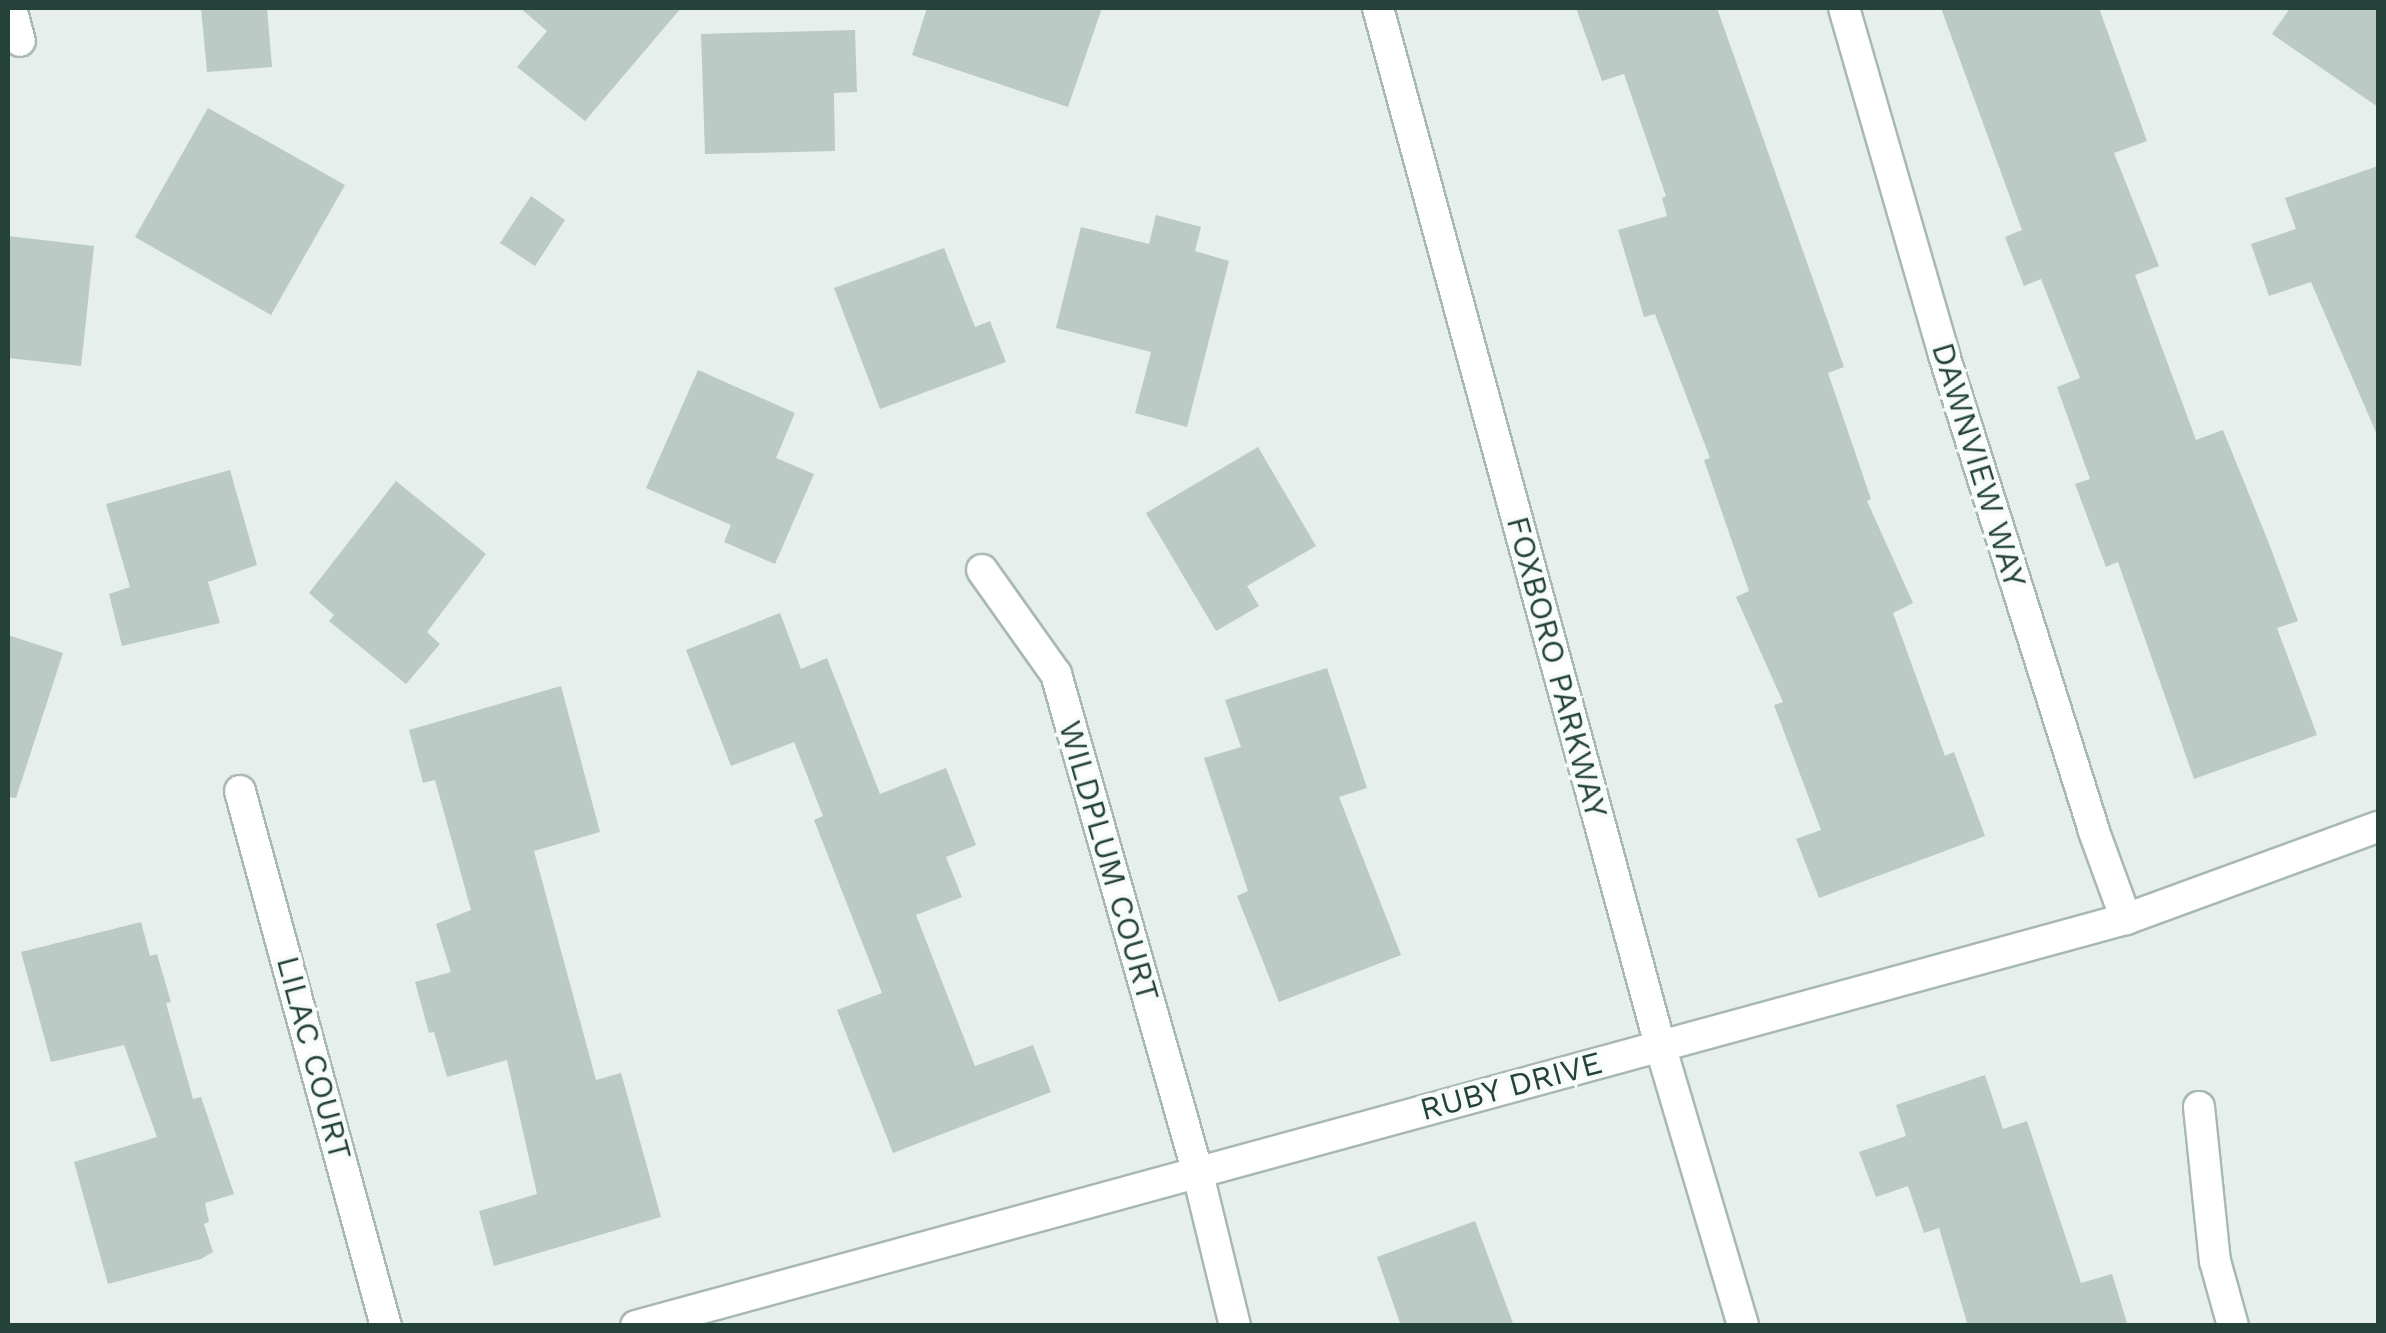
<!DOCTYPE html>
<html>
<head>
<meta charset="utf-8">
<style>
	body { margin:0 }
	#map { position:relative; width:2386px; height:1333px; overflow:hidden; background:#e6efeb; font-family:"Work Sans",sans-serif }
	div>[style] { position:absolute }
	.building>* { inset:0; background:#bbcac4 }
	.roads { filter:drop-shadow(2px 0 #a8b8b2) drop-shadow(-2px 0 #a8b8b2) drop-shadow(0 2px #a8b8b2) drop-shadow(0 -2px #a8b8b2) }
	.street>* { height:30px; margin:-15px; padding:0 15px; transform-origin:15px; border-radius:15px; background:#fff }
	.secondary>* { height:30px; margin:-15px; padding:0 15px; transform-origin:15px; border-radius:15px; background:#fff }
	span { translate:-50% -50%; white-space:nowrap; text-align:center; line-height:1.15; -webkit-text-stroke:8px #f7fbf9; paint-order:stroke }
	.street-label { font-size:32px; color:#24423a }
	.frame { position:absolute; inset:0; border:10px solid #24423a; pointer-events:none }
</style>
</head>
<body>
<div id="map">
	<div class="building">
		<div style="clip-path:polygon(201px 8px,267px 8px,272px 67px,207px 72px)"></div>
		<div style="clip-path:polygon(520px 8px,681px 8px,585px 121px,517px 67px,547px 31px)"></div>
		<div style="clip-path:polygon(927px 8px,1102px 8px,1068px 107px,912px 55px)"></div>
		<div style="clip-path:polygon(1576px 8px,1717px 8px,1844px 367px,1828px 373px,1871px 499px,1867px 501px,1913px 603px,1893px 613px,1945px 756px,1954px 752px,1985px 836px,1819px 898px,1796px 839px,1821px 830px,1774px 705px,1783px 702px,1736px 597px,1749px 591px,1704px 460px,1710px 458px,1655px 314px,1644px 317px,1618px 230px,1667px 216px,1662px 198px,1666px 196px,1624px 74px,1602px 81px)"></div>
		<div style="clip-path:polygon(1941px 8px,2099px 8px,2147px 141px,2114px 153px,2159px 266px,2135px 275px,2196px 440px,2223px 430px,2268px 541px,2298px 621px,2277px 628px,2317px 735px,2194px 779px,2118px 562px,2106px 567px,2075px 484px,2090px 479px,2057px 387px,2080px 378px,2041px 279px,2024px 286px,2005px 237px,2022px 230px)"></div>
		<div style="clip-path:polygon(2290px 8px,2378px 8px,2378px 107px,2272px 34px)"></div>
		<div style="clip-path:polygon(855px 30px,857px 92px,834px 93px,835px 151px,705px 154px,701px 34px)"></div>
		<div style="clip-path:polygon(208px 108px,345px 185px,271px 315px,135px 237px)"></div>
		<div style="clip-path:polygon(2378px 166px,2378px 437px,2311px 282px,2269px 296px,2251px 244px,2296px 229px,2285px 198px)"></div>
		<div style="clip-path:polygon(531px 196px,565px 220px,535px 266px,500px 243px)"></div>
		<div style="clip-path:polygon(1156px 215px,1201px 227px,1195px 251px,1229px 261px,1187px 427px,1135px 413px,1151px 352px,1056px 328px,1081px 227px,1149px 244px)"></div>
		<div style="clip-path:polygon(8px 236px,94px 246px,81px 366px,8px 358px)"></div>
		<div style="clip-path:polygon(944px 248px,975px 327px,990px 321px,1006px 362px,880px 409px,834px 288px)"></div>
		<div style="clip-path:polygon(698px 370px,795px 413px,776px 458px,814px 474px,775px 564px,724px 542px,731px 525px,646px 488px)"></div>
		<div style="clip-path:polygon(1258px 447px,1316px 546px,1247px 586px,1259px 606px,1216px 631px,1146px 513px)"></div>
		<div style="clip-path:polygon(230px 470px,257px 565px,208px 582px,220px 623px,122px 646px,109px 594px,130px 587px,106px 504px)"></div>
		<div style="clip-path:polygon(396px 481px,486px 554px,427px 632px,440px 644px,406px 684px,329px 621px,334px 615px,309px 593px)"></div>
		<div style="clip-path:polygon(780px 613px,801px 669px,827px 658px,880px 794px,946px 768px,976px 845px,946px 857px,962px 897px,916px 915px,975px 1066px,1033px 1045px,1051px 1092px,893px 1153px,837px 1010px,882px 993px,814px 820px,823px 816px,794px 742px,731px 766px,686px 650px)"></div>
		<div style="clip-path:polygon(8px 635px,63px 653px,16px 798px,8px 797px)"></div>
		<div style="clip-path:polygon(1327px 668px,1367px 788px,1339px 797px,1401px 955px,1279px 1002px,1237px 896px,1248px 891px,1204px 758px,1241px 747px,1225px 700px)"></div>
		<div style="clip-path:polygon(561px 686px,600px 832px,534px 851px,596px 1080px,621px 1073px,661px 1217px,494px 1266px,479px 1211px,537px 1194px,507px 1060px,447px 1077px,434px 1032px,429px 1033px,415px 982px,451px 972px,436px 924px,471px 910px,435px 780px,423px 783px,409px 730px)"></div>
		<div style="clip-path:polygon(141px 922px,150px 956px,157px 954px,171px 1002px,166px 1003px,193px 1099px,201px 1097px,234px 1194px,205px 1203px,209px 1222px,204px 1224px,213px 1252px,201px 1259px,108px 1284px,74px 1162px,157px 1137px,124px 1045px,51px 1062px,21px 952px)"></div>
		<div style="clip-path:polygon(1985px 1075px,2003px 1129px,2027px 1121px,2081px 1283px,2112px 1274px,2128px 1326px,1968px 1326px,1939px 1228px,1924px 1233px,1908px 1186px,1876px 1197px,1859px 1152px,1906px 1136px,1896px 1105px)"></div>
		<div style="clip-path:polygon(1475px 1221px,1514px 1326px,1401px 1326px,1377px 1257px)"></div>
	</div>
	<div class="roads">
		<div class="street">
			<div style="left:11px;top:8px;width:34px;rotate:75deg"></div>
			<div style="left:1844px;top:8px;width:361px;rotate:73.9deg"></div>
			<div style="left:1944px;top:355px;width:497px;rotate:72.5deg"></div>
			<div style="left:2093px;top:829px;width:96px;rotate:69.9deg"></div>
			<div style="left:982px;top:570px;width:128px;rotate:54.6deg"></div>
			<div style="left:1056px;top:674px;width:516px;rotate:74.13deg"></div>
			<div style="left:1197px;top:1170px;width:161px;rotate:76.3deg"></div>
			<div style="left:240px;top:791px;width:555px;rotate:74.74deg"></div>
			<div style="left:2199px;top:1107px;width:155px;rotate:84.1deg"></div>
			<div style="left:2215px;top:1261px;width:67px;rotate:74.5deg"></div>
			<div style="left:636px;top:1326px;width:1545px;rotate:-15.28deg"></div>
			<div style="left:2126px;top:919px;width:268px;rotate:-20.1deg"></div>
		</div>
		<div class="secondary">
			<div style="left:1378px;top:8px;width:1075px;rotate:74.79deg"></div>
			<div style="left:1660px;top:1045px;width:293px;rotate:73.5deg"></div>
		</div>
	</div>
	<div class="street-label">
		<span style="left:1979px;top:465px;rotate:73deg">DAWNVIEW WAY</span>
		<span style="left:1557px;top:667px;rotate:75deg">FOXBORO PARKWAY</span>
		<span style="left:1109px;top:861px;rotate:74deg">WILDPLUM COURT</span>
		<span style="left:314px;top:1058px;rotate:75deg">LILAC COURT</span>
		<span style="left:1511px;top:1086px;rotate:-15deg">RUBY DRIVE</span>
	</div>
	<div class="frame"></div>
</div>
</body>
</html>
